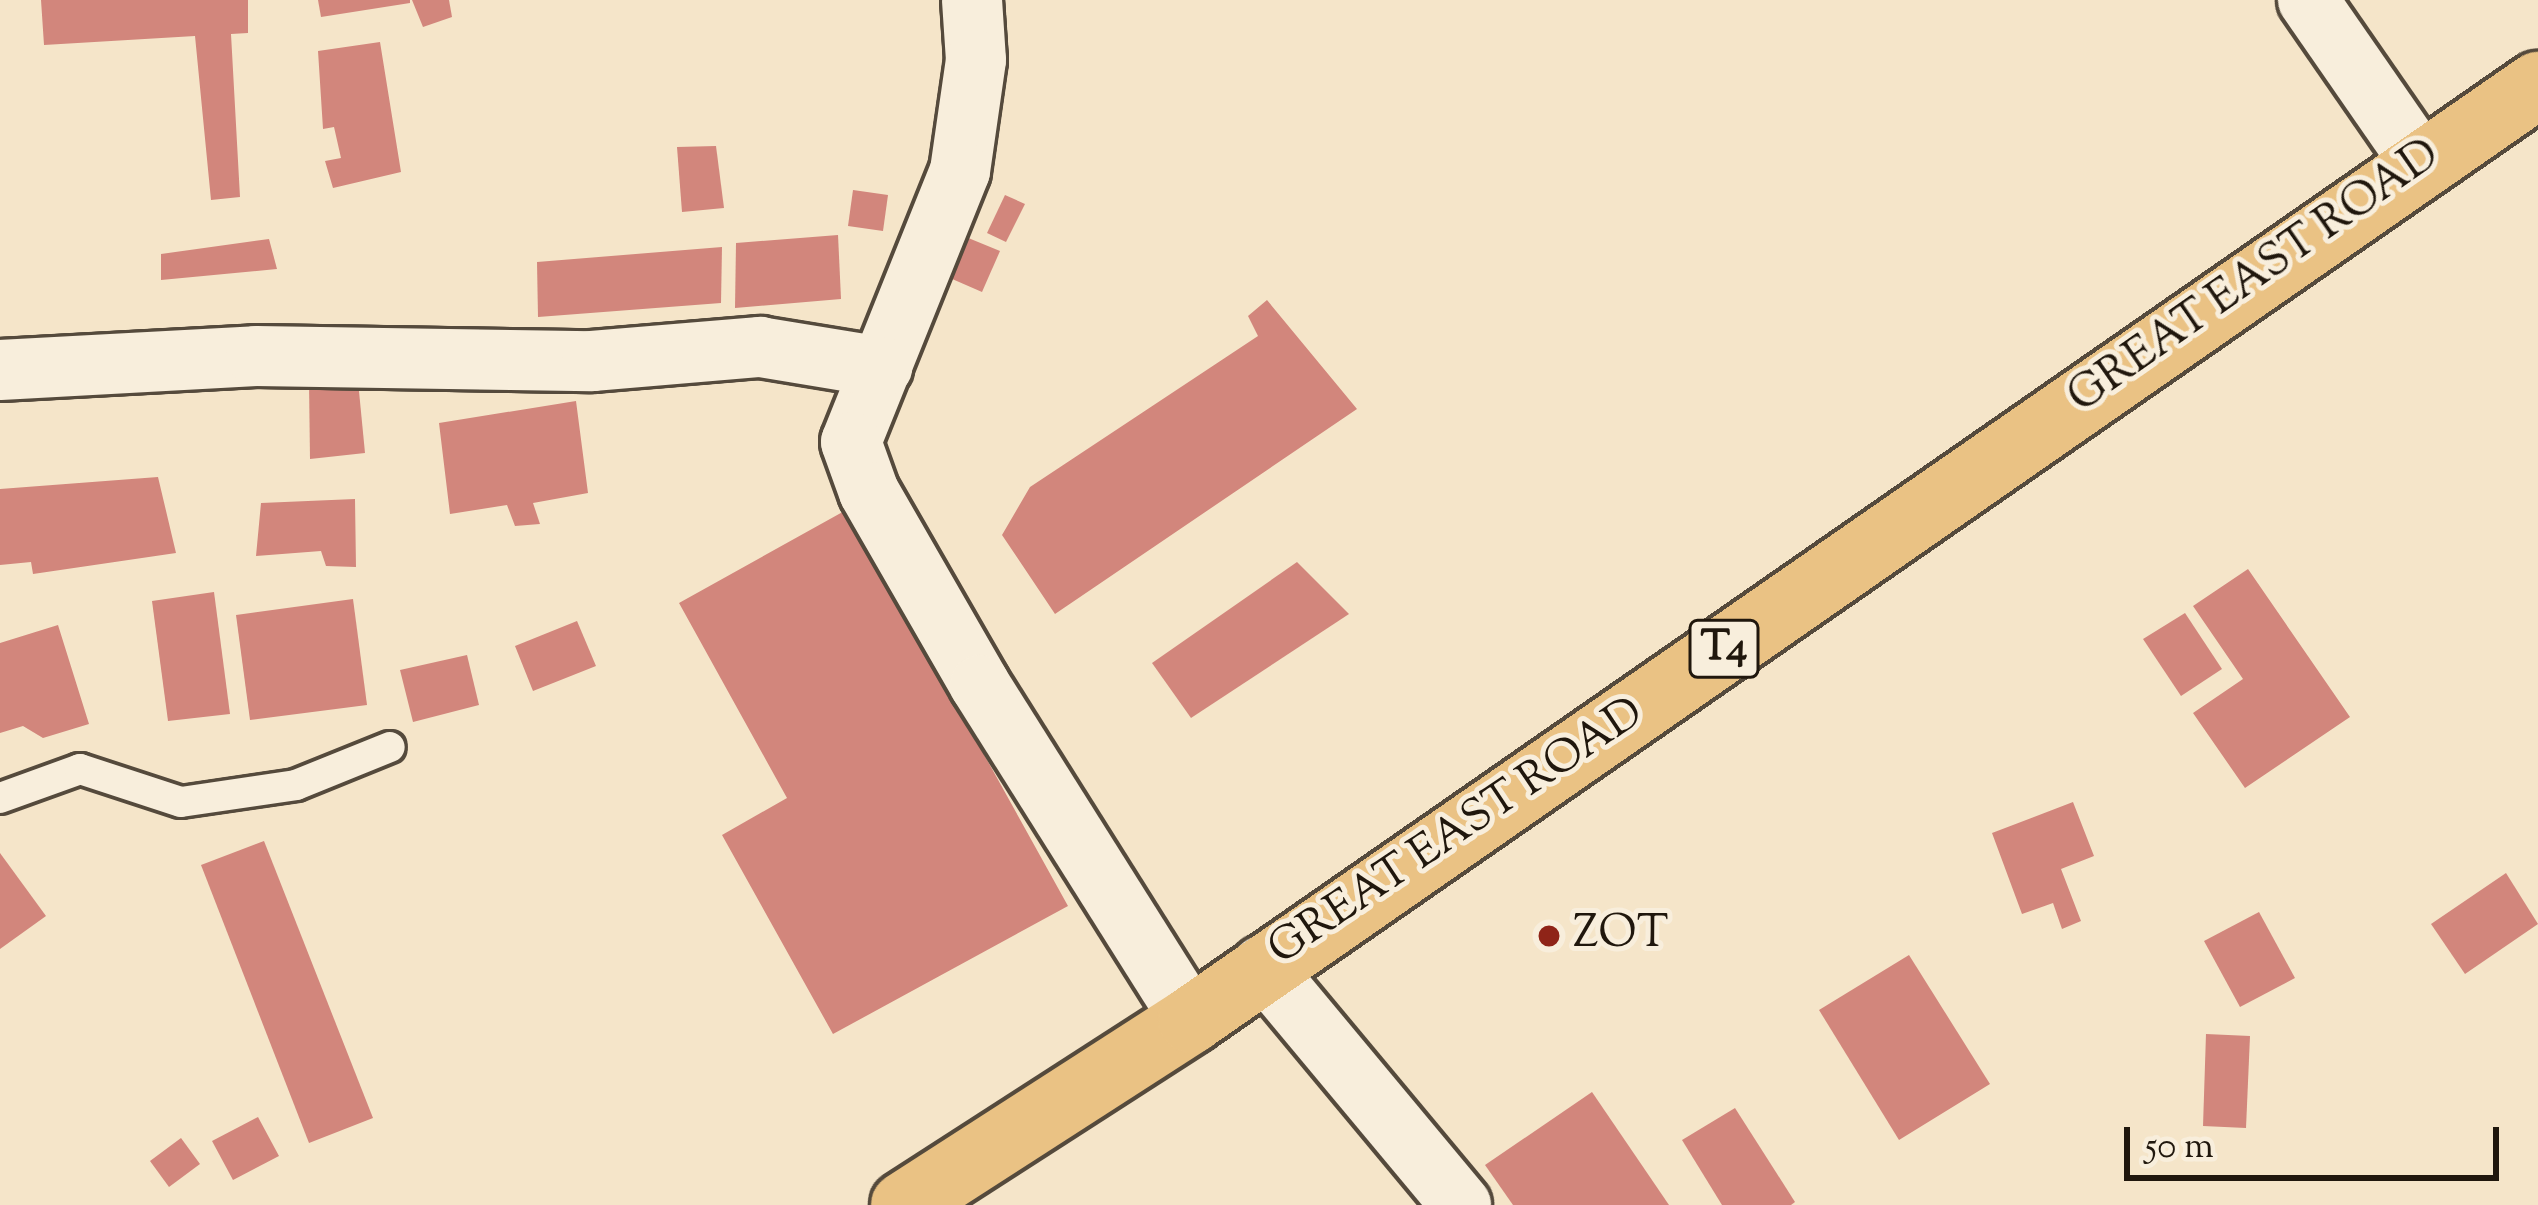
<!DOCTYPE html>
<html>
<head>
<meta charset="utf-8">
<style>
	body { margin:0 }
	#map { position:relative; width:2538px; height:1205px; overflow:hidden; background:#f5e5c9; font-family:"Sorts Mill Goudy",serif }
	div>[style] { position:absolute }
	.building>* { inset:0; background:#d2867c }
	.roads { filter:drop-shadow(3px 0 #554a3c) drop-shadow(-3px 0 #554a3c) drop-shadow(0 3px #554a3c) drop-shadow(0 -3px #554a3c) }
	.lane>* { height:30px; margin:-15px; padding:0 15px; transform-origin:15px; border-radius:15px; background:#f8eedc }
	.street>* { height:60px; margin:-30px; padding:0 30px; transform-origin:30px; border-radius:30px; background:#f8eedc }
	.highway>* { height:66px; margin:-33px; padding:0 33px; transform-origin:33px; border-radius:33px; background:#eac284 }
	.dots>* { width:33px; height:33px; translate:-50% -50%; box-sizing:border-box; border:6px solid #f8eedc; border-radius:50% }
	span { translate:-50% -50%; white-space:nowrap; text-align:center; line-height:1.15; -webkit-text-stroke:10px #f8eedc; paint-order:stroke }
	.shield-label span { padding:3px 9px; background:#f8eedc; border:3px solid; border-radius:9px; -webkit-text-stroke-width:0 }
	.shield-label { font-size:42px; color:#20170d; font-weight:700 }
	.street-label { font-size:45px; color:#20170d }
	.poi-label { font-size:45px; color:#20170d }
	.left { translate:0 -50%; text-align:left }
	.scale { position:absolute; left:2124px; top:1127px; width:375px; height:54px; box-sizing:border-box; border:6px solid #20170d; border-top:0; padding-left:15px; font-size:36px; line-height:42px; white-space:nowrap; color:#20170d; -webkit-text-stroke:9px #f8eedc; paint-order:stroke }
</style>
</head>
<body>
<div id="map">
	<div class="building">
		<div style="clip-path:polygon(41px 0,248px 0,248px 33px,231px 34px,240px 197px,211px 200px,195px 36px,44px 45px)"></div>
		<div style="clip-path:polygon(318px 0,410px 0,410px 3px,321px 17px)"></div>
		<div style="clip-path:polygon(412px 0,449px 0,452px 17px,423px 27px)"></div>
		<div style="clip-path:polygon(380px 42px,401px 172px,333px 188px,325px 161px,341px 158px,334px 127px,323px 129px,318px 51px)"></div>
		<div style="clip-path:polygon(716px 146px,724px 208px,682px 212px,677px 147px)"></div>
		<div style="clip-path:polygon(853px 190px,888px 195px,883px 231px,848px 226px)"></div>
		<div style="clip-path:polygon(1005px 195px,1025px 204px,1006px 242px,987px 233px)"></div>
		<div style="clip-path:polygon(838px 235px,841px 299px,735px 308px,736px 243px)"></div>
		<div style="clip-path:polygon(961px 235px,1000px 251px,982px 292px,943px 275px)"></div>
		<div style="clip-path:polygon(269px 239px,277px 269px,161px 280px,161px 254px)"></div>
		<div style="clip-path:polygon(722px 247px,721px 303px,538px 317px,537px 262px)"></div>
		<div style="clip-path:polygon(1267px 300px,1357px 409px,1055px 614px,1002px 535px,1030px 487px,1258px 336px,1248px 316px)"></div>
		<div style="clip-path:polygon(358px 381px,365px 453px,310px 459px,309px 382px)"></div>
		<div style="clip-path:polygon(576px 401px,588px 493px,533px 503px,540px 524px,515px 526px,507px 505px,450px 514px,439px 423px)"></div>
		<div style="clip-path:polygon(158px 477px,176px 553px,33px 574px,31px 562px,0 565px,0 489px)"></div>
		<div style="clip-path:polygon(355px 499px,356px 567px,326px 566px,321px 551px,256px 556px,261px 503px)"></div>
		<div style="clip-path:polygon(848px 509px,1068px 906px,833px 1034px,722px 835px,787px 798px,679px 603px)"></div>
		<div style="clip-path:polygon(1297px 562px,1349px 614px,1191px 718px,1152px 663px)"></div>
		<div style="clip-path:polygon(2248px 569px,2350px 717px,2245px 788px,2193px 713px,2243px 679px,2193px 606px)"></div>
		<div style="clip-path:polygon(214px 592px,230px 714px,168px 721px,152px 601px)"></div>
		<div style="clip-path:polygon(353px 599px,367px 705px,250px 720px,236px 615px)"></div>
		<div style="clip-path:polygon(2185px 613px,2222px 669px,2181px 696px,2143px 639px)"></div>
		<div style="clip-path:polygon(577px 621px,596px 666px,533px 691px,515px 646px)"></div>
		<div style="clip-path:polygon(58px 625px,89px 724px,43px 738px,23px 726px,0 733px,0 643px)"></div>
		<div style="clip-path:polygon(467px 655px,479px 705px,413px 722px,400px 670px)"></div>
		<div style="clip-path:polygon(2073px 802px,2094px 856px,2061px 869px,2081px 921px,2062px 929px,2053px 903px,2022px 914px,1992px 833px)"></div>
		<div style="clip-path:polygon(264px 841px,373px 1118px,309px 1143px,201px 865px)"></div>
		<div style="clip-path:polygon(0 853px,46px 916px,0 949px)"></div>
		<div style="clip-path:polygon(2506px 873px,2538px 924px,2465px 974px,2431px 924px)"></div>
		<div style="clip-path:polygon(2259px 912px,2295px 978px,2240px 1007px,2204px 941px)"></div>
		<div style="clip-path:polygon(1909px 955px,1990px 1084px,1899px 1140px,1819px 1010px)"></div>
		<div style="clip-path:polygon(2206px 1034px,2250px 1036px,2246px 1128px,2203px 1126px)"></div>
		<div style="clip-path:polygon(1592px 1092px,1669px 1205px,1513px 1205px,1485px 1165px)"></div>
		<div style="clip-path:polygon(1735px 1108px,1795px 1202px,1791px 1205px,1722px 1205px,1682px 1140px)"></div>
		<div style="clip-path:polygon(258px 1117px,279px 1156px,233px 1180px,212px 1141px)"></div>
		<div style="clip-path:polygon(181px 1138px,200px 1164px,169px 1187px,150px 1161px)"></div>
	</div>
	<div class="roads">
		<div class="lane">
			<div style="left:0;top:798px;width:85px;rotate:-19.9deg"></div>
			<div style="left:80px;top:769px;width:106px;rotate:18.1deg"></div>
			<div style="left:181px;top:802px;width:116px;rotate:-8.4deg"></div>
			<div style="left:296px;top:785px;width:101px;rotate:-22deg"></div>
		</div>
		<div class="street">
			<div style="left:972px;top:0;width:60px;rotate:86.2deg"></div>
			<div style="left:976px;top:60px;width:112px;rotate:98.2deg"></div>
			<div style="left:960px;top:171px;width:292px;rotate:111.9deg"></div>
			<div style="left:851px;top:442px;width:53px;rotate:70.2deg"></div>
			<div style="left:869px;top:492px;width:223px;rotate:60.1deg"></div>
			<div style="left:980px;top:685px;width:396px;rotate:57.8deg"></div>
			<div style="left:2308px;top:0;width:197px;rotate:55.3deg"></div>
			<div style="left:0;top:370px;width:256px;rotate:-3.1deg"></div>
			<div style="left:256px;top:356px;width:336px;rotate:0.9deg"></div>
			<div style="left:592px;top:361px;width:169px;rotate:-4.8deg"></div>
			<div style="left:760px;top:347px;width:124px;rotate:9.3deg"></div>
			<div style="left:1262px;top:966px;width:311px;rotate:50.2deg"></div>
		</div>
		<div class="highway">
			<div style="left:904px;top:1205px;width:341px;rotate:-32.8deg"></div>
			<div style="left:1191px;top:1020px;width:1640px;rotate:-34.77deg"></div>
		</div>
	</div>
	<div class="dots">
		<div style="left:1549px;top:936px;background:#8f2418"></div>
	</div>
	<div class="shield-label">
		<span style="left:1724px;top:649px">T4</span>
	</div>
	<div class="street-label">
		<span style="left:2255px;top:278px;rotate:-35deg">GREAT EAST ROAD</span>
		<span style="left:1457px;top:833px;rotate:-34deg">GREAT EAST ROAD</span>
	</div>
	<div class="poi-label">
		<span class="left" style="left:1573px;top:936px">ZOT</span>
	</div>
	<div class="scale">50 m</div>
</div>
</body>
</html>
